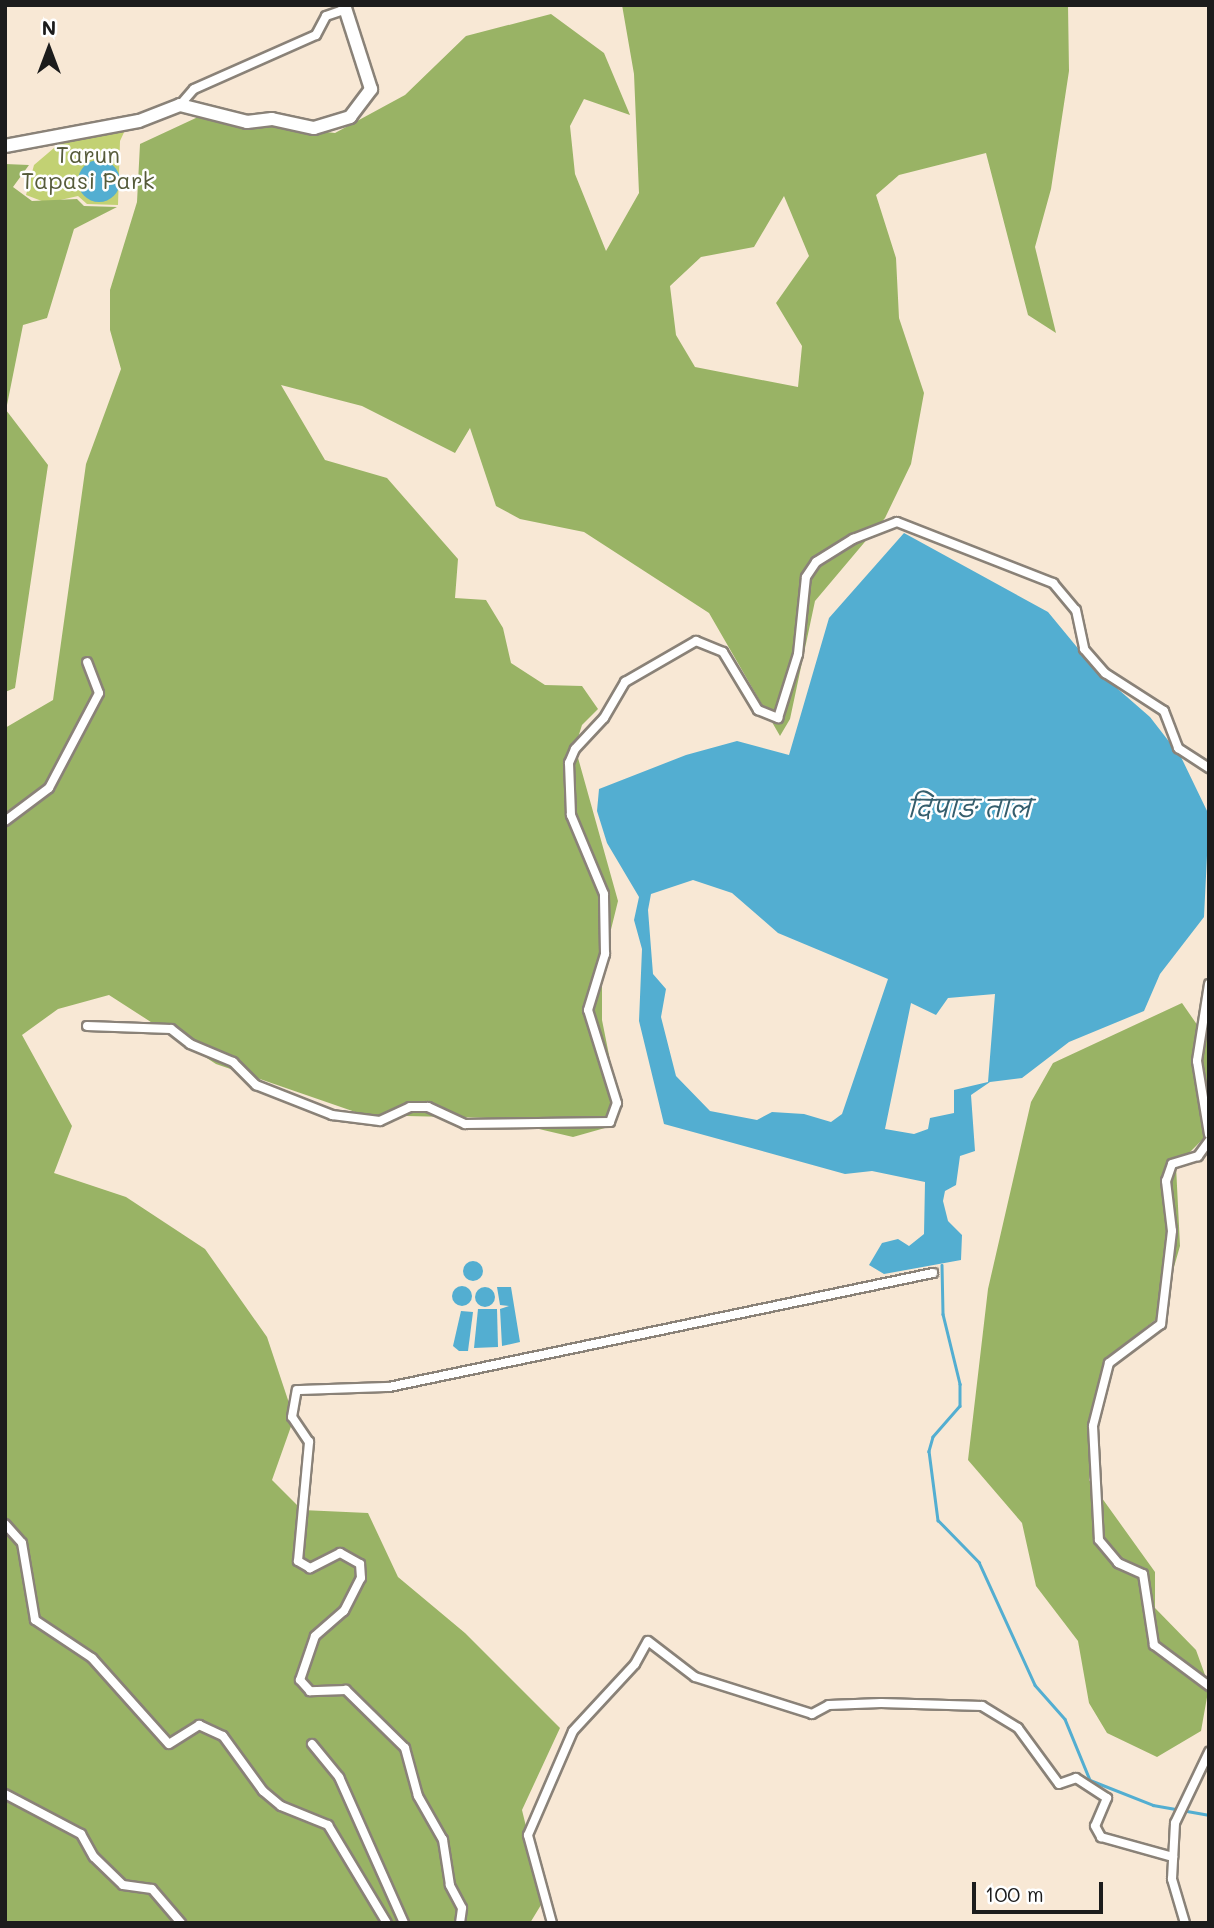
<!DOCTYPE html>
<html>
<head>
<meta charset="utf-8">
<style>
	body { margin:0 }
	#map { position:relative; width:1214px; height:1928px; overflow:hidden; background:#f8e8d5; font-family:Mali,"Playpen Sans Deva",sans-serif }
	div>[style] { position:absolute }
	.green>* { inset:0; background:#c2d173 }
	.forest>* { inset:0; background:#99b365 }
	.water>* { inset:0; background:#53aed1 }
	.round { border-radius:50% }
	.stream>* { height:2.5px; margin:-1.25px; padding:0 1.25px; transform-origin:1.25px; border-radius:1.25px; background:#53aed1 }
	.roads { filter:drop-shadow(2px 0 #8a8278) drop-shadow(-2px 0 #8a8278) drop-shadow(0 2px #8a8278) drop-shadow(0 -2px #8a8278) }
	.street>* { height:8px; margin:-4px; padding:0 4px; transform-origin:4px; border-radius:4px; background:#fff }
	.secondary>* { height:12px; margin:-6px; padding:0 6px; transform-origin:6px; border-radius:6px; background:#fff }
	span { translate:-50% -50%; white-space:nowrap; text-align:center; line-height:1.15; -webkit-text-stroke:5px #fff; paint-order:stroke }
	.park-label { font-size:23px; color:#565b3a }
	.water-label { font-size:24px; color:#355e6d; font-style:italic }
	.frame { position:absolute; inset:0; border:7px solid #1c1c1c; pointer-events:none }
	.north { position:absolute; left:14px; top:14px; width:70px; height:70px; -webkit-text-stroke:5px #fff; paint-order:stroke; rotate:0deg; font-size:19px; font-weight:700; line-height:28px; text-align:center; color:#1c1c1c }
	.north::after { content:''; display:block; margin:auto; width:24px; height:32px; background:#1c1c1c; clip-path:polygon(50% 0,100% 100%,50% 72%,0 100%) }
	.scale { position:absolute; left:972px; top:1882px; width:131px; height:32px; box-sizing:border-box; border:4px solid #1c1c1c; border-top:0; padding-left:9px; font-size:21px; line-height:24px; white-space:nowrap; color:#1c1c1c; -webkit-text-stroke:5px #fff; paint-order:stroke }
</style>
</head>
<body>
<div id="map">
	<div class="green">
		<div style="clip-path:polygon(127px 126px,120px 141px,118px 205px,87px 204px,78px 196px,47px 203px,26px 195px,34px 165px,61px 142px)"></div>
	</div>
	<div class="forest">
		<div style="clip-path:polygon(evenodd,622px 5px,1068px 5px,1069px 71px,1051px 189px,1035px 247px,1056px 333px,1028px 315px,986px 153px,899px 175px,876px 195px,896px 258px,899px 318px,924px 393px,911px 464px,885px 518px,815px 601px,790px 719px,780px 736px,709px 613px,584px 532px,520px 519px,496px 506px,470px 428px,455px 453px,362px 406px,281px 385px,325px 460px,387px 478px,458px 559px,455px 598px,486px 600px,503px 628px,511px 663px,545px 685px,582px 686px,598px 709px,582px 725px,575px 747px,618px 901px,602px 966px,602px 1020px,615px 1085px,612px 1126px,573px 1137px,492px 1118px,364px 1115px,216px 1064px,109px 995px,58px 1009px,22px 1035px,72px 1126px,54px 1173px,126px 1197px,205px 1249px,267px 1337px,294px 1418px,272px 1480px,302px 1510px,368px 1513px,398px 1577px,465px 1633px,560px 1728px,522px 1810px,544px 1900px,530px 1923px,5px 1923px,5px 728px,53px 700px,86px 464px,121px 369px,110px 330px,110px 290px,137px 202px,140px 144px,198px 117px,335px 133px,405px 95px,466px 36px,551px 14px,604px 53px,630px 115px,584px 99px,570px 126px,575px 174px,606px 251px,639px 193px,634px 74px,622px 5px,784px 196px,809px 256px,776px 303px,802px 346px,798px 387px,695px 367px,676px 335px,670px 286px,701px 257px,754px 247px,784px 196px)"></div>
		<div style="clip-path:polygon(5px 164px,29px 165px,13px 187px,32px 201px,77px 199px,84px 206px,117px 207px,74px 229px,47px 318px,23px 325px,6px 410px,48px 465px,15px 688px,5px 692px)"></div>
		<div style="clip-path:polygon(1182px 1003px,1207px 1039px,1209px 1133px,1176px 1166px,1180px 1246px,1160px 1316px,1106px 1359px,1089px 1480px,1155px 1572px,1155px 1608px,1196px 1650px,1209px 1686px,1201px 1731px,1157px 1757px,1107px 1733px,1089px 1703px,1078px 1641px,1036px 1586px,1022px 1523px,968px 1460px,988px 1289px,1031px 1102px,1053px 1063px)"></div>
	</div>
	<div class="water">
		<div class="round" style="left:78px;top:160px;width:42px;height:42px"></div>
		<div style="clip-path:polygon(evenodd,904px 533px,1048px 612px,1095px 669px,1150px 717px,1181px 757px,1209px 815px,1204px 917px,1160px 974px,1144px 1011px,1069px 1042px,1022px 1078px,990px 1082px,971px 1095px,975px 1151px,960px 1156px,956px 1185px,945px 1191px,943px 1201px,948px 1221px,962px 1235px,961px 1260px,884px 1274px,869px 1265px,882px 1243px,898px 1239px,909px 1246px,924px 1234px,925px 1182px,872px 1171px,845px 1174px,664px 1124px,639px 1021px,642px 949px,634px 920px,639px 897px,607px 843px,597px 811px,599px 789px,686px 755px,737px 741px,789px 755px,829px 618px,904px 533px,693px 880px,732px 893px,778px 933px,888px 979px,842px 1114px,831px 1122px,804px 1114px,772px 1112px,757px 1120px,710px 1111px,676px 1076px,661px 1017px,666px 989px,653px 974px,648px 910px,651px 894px,693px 880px,904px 533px,995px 994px,988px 1082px,954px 1090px,954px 1113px,930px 1118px,928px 1129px,914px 1134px,885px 1129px,911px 1003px,936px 1015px,948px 998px,995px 994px)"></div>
		<div class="round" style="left:463px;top:1261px;width:20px;height:20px"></div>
		<div class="round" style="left:452px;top:1286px;width:20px;height:20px"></div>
		<div class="round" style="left:475px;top:1287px;width:20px;height:20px"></div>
		<div style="clip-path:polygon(497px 1287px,511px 1287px,520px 1342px,502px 1346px,500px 1309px,509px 1306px,500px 1305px)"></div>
		<div style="clip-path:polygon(478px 1309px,497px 1309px,498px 1347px,474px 1348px)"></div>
		<div style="clip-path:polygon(461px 1311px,473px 1312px,468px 1351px,459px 1351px,453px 1346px)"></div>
	</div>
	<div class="stream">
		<div style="left:942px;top:1265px;width:49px;rotate:88.8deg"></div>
		<div style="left:943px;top:1314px;width:72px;rotate:76.3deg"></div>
		<div style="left:960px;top:1384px;width:22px;rotate:90deg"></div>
		<div style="left:960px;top:1406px;width:41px;rotate:131.1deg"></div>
		<div style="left:933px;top:1437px;width:15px;rotate:106deg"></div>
		<div style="left:929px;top:1451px;width:70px;rotate:82.6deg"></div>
		<div style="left:938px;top:1520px;width:59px;rotate:45.7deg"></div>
		<div style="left:979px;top:1562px;width:135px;rotate:65.5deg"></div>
		<div style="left:1035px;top:1685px;width:45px;rotate:48.6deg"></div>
		<div style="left:1065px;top:1719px;width:66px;rotate:67.7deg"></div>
		<div style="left:1090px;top:1780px;width:68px;rotate:21.6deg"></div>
		<div style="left:1153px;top:1805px;width:57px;rotate:10.1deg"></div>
	</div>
	<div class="roads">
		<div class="street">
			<div style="left:180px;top:105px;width:21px;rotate:-49deg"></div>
			<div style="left:194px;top:89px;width:133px;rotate:-23.9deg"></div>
			<div style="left:316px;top:35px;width:21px;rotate:-62deg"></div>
			<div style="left:326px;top:16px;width:18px;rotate:-19deg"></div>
			<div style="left:5px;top:821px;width:55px;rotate:-36.9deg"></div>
			<div style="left:49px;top:788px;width:107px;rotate:-62.2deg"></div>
			<div style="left:99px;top:693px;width:33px;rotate:-111deg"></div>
			<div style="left:1209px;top:984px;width:78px;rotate:98.9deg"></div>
			<div style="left:1197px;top:1061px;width:74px;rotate:80.7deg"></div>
			<div style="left:87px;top:1026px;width:84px;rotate:2deg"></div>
			<div style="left:171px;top:1029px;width:24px;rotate:38deg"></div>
			<div style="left:190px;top:1044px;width:47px;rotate:22.7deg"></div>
			<div style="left:233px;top:1062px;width:33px;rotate:45deg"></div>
			<div style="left:256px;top:1085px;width:82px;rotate:21.5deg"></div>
			<div style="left:332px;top:1115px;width:48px;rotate:7.1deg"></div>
			<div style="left:380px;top:1121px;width:33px;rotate:-25deg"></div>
			<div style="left:410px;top:1107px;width:18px"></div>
			<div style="left:428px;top:1107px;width:41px;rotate:24.7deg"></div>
			<div style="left:465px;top:1124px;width:145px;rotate:-0.8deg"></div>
			<div style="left:610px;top:1122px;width:20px;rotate:-70deg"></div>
			<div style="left:617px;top:1103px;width:97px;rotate:-107.3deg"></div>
			<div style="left:588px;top:1010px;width:59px;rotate:-73.1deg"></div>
			<div style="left:605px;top:954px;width:60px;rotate:-91deg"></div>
			<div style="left:604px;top:894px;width:86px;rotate:-112.7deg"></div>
			<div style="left:571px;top:815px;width:52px;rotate:-92.2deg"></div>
			<div style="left:569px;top:763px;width:15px;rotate:-67deg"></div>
			<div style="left:575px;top:749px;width:42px;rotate:-46.9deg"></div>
			<div style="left:604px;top:718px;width:42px;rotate:-59.7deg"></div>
			<div style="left:625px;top:682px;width:82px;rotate:-30deg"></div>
			<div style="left:696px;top:641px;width:29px;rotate:22deg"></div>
			<div style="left:723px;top:652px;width:68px;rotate:58.9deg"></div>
			<div style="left:758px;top:710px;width:22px;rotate:22deg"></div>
			<div style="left:778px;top:718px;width:67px;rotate:-72.6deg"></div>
			<div style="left:798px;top:654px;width:77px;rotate:-84.1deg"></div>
			<div style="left:806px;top:577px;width:18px;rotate:-56deg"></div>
			<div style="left:816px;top:562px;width:44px;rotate:-31.9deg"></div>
			<div style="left:853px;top:539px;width:47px;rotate:-21.1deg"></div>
			<div style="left:897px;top:522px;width:168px;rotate:21.4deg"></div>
			<div style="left:1053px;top:583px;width:35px;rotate:50deg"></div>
			<div style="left:1076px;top:610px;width:40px;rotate:78deg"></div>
			<div style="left:1084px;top:649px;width:32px;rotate:49deg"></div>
			<div style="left:1105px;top:673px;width:70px;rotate:32.8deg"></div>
			<div style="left:1164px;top:711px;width:40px;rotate:69deg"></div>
			<div style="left:1178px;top:748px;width:37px;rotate:33deg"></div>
			<div style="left:1209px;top:1141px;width:19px;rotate:126deg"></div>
			<div style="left:1198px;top:1156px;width:27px;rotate:163deg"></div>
			<div style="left:1172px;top:1164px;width:18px;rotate:109deg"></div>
			<div style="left:1166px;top:1181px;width:50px;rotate:83.2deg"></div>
			<div style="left:1172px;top:1231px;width:94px;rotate:96.7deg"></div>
			<div style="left:1161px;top:1324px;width:65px;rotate:143.1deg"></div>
			<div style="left:1109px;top:1363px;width:65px;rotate:104.3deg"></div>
			<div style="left:1093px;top:1426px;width:114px;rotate:87deg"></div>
			<div style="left:1099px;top:1540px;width:30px;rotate:50deg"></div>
			<div style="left:1118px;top:1563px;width:27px;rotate:24deg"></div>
			<div style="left:1143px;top:1574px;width:72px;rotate:81.2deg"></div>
			<div style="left:1154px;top:1645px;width:69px;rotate:36.7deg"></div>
			<div style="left:5px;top:1524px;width:25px;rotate:48deg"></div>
			<div style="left:22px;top:1543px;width:78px;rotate:80.4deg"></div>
			<div style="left:35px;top:1620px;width:69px;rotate:33.7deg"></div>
			<div style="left:92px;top:1658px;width:115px;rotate:48.2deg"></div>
			<div style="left:169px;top:1744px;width:36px;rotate:-32deg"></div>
			<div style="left:199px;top:1725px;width:26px;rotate:25deg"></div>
			<div style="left:223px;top:1736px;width:68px;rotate:54deg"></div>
			<div style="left:263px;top:1791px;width:23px;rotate:40deg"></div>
			<div style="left:281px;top:1806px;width:51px;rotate:22deg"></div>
			<div style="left:328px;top:1825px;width:114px;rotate:59deg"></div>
			<div style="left:312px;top:1744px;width:43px;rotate:50.7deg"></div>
			<div style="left:339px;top:1777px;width:160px;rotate:66deg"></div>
			<div style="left:5px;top:1794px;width:86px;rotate:27.8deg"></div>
			<div style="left:81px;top:1834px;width:26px;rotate:61deg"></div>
			<div style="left:94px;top:1857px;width:40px;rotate:44deg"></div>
			<div style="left:123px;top:1885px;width:29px;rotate:8deg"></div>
			<div style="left:152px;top:1889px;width:45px;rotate:49.5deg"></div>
			<div style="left:460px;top:1923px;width:15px;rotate:-82deg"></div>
			<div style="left:462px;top:1908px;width:26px;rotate:-118deg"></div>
			<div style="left:450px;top:1885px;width:46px;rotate:-98.8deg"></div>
			<div style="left:443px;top:1840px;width:51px;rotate:-119.6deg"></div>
			<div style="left:418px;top:1796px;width:50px;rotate:-105.2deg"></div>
			<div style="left:405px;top:1748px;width:83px;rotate:-135.5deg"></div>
			<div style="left:346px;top:1690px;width:36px;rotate:178deg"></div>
			<div style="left:310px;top:1691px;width:15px;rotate:-132deg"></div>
			<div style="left:300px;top:1680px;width:46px;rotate:-71.2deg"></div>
			<div style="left:315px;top:1636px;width:38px;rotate:-41deg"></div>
			<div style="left:344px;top:1611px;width:37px;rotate:-63deg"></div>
			<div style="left:361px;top:1578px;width:14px;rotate:-94deg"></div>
			<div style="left:360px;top:1564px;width:23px;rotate:-151deg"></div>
			<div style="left:340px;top:1553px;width:34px;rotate:153deg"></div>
			<div style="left:310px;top:1568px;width:14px;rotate:-150deg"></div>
			<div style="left:298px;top:1561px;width:120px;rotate:-84.7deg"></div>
			<div style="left:309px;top:1442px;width:30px;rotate:-124deg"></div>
			<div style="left:292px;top:1417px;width:27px;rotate:-80deg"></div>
			<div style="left:297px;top:1390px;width:92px;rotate:-1.9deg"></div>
			<div style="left:389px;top:1387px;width:556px;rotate:-11.84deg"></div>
			<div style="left:552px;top:1923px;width:91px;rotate:-105.3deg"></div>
			<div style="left:528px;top:1835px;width:113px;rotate:-66.6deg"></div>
			<div style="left:573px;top:1731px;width:91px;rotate:-47.2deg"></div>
			<div style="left:635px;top:1664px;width:26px;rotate:-61deg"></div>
			<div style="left:648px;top:1641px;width:59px;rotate:37.5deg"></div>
			<div style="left:695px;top:1677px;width:123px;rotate:17.5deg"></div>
			<div style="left:812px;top:1714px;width:19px;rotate:-28deg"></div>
			<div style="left:829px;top:1705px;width:52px;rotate:-2.2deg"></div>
			<div style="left:881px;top:1703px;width:101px;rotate:1.7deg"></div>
			<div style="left:982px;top:1706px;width:42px;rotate:31.4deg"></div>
			<div style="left:1018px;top:1728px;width:69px;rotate:53.8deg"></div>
			<div style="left:1059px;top:1784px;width:18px;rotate:-19deg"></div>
			<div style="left:1076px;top:1778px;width:37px;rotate:33deg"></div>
			<div style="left:1107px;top:1798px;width:30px;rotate:113deg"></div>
			<div style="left:1095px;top:1826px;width:13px;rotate:61deg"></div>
			<div style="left:1101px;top:1837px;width:75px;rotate:15.5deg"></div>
			<div style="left:1185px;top:1923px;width:46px;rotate:-106.5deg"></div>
			<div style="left:1172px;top:1879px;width:56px;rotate:-86.9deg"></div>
			<div style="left:1175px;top:1823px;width:79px;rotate:-64.4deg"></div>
		</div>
		<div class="secondary">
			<div style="left:5px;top:146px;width:136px;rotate:-10.6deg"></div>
			<div style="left:139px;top:121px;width:44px;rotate:-21.3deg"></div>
			<div style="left:180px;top:105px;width:69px;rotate:14.2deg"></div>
			<div style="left:247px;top:122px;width:25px;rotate:-7deg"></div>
			<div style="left:272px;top:119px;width:43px;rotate:12.1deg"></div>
			<div style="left:314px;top:128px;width:38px;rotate:-17deg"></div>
			<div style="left:350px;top:117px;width:35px;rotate:-53deg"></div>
			<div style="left:371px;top:89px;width:88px;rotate:-107.8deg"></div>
		</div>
	</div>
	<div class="park-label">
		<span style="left:88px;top:167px">Tarun<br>Tapasi Park</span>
	</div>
	<div class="water-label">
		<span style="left:969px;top:808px">दिपाङ ताल</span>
	</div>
	<div class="frame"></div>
	<div class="north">N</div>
	<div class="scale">100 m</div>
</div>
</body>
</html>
